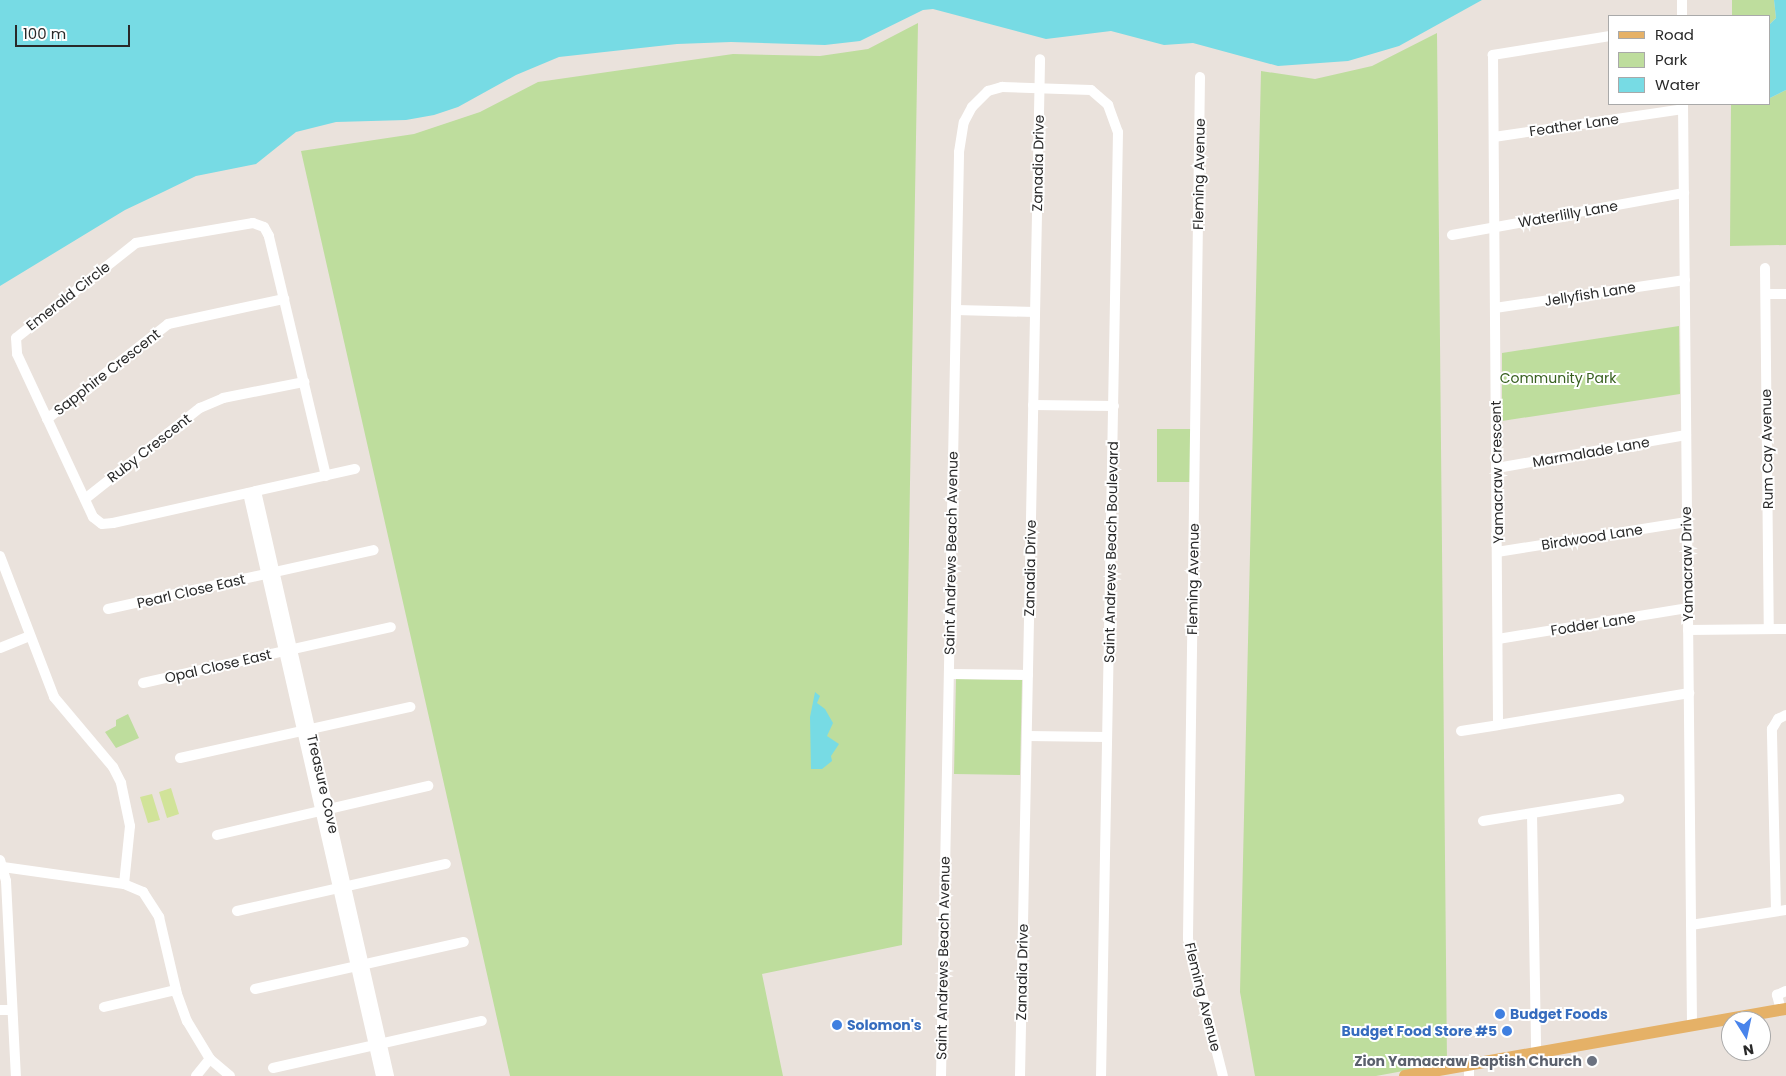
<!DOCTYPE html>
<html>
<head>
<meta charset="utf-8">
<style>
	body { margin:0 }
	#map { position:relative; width:1786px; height:1076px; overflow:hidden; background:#eae2dc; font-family:Poppins,sans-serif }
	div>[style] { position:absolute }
	.green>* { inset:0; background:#bedd9d }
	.pitch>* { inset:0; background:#d1e399 }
	.water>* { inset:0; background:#77dbe4 }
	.minor>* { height:10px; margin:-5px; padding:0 5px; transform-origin:5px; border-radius:5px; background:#fff }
	.major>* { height:12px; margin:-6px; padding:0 6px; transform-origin:6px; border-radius:6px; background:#e5b167 }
	.dots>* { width:14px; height:14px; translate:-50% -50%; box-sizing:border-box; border:2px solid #fff; border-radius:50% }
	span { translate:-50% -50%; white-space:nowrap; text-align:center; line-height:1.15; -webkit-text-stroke:4px #fff; paint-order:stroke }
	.street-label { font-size:14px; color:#292929 }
	.park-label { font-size:14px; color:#386020 }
	.shop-label { font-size:14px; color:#366cbe; font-weight:700 }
	.left { translate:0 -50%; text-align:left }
	.right { translate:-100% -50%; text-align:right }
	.worship-label { font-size:14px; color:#5b616d; font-weight:700 }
	.legend { position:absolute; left:1608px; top:15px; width:162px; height:90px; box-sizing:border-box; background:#fff; border:1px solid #a9a9a9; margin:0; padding:6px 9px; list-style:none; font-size:15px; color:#292929 }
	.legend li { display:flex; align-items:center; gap:10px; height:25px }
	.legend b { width:25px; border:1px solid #a9a9a9 }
	.north { position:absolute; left:1721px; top:1011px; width:50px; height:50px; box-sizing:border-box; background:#fff; border:1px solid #a9a9a9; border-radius:50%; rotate:170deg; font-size:14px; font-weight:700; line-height:20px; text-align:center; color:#292929 }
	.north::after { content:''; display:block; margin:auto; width:18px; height:22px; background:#4984eb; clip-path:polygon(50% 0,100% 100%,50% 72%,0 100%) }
	.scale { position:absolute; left:15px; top:25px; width:115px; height:22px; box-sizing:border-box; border:2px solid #292929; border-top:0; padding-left:6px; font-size:15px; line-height:18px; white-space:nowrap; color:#292929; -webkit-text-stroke:4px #fff; paint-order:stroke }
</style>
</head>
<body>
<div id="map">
	<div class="green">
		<div style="clip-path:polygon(1732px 0,1774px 0,1776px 18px,1770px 24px,1770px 16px,1732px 16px)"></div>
		<div style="clip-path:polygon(918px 23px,902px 945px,762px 974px,783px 1076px,510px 1076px,301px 151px,414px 134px,480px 112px,538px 82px,733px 54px,820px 56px,868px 49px)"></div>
		<div style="clip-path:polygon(1437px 33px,1447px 1063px,1376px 1076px,1255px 1076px,1240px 992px,1261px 71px,1315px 79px,1372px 66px)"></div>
		<div style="clip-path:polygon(1786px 90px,1786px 245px,1730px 246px,1731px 104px,1770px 104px,1770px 98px)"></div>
		<div style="clip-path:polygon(1679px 326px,1680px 394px,1502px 421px,1502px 353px)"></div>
		<div style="clip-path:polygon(1157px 429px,1191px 429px,1190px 482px,1157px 482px)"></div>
		<div style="clip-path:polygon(956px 679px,1022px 680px,1020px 775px,954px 774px)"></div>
		<div style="clip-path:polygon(128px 714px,139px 738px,116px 748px,105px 732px,116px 726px,116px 720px)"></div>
	</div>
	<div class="pitch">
		<div style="clip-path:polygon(171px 788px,179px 814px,167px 818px,159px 792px)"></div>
		<div style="clip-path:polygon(152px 794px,160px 820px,148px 823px,140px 797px)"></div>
	</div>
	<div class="water">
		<div style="clip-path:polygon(0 0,1482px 0,1399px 46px,1348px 61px,1278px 66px,1193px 43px,1164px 45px,1111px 31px,1046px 39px,933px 9px,923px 10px,860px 41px,825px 45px,731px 42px,677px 44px,559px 57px,516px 75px,458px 107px,434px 115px,406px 120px,336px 122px,296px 132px,256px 164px,196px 176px,163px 192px,125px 210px,0 286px)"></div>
		<div style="clip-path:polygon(1774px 0,1786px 0,1786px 90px,1770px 98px,1770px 24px,1776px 18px)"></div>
		<div style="clip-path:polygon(815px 692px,820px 696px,817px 703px,825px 709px,833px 723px,827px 736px,839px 744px,831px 756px,832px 761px,822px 769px,811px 769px,810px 717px)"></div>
	</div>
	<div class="minor">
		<div style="left:1682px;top:0;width:16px;rotate:90deg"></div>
		<div style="left:1610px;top:36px;width:119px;rotate:170.8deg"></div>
		<div style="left:1493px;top:55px;width:670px;rotate:89.57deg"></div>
		<div style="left:1498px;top:725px;width:194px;rotate:-9.5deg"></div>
		<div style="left:1200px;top:77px;width:862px;rotate:90.8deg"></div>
		<div style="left:1188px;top:939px;width:141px;rotate:75.7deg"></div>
		<div style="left:1683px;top:104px;width:921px;rotate:89.44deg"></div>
		<div style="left:1494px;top:137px;width:191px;rotate:-8.4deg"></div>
		<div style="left:1452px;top:235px;width:236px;rotate:-10.3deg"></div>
		<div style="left:1765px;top:268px;width:361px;rotate:89.4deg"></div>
		<div style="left:1766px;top:294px;width:20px"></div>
		<div style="left:1495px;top:308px;width:192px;rotate:-8.4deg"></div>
		<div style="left:956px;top:310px;width:79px;rotate:1.5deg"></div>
		<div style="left:1033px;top:405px;width:81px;rotate:0.7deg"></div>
		<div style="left:47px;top:419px;width:154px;rotate:-38.1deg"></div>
		<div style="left:168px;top:324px;width:119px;rotate:-12.2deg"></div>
		<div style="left:1497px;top:468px;width:192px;rotate:-9.9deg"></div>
		<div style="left:326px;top:476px;width:247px;rotate:-103.4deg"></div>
		<div style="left:269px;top:236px;width:10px;rotate:-119deg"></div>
		<div style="left:264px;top:227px;width:12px;rotate:-160deg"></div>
		<div style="left:253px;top:223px;width:119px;rotate:170.3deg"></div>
		<div style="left:136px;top:243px;width:153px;rotate:141.6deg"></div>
		<div style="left:16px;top:338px;width:16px;rotate:86deg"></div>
		<div style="left:17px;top:354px;width:180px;rotate:65deg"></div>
		<div style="left:93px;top:517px;width:11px;rotate:38deg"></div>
		<div style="left:102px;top:524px;width:11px;rotate:-5deg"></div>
		<div style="left:113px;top:523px;width:248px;rotate:-12.6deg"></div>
		<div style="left:256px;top:491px;width:600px;rotate:77.19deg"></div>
		<div style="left:248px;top:493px;width:598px;rotate:77.15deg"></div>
		<div style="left:85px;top:499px;width:147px;rotate:-38.4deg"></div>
		<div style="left:200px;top:408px;width:25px;rotate:-23deg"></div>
		<div style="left:223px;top:398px;width:83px;rotate:-11.2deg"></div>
		<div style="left:1497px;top:552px;width:192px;rotate:-9deg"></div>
		<div style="left:0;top:556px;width:151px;rotate:69deg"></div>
		<div style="left:54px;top:697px;width:92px;rotate:49.9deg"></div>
		<div style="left:113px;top:767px;width:18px;rotate:63deg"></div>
		<div style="left:121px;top:783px;width:44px;rotate:78.2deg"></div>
		<div style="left:130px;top:826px;width:58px;rotate:95.9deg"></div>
		<div style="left:108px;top:609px;width:272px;rotate:-12.5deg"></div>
		<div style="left:1688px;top:630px;width:98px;rotate:-0.6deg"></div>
		<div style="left:1498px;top:639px;width:193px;rotate:-9.3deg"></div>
		<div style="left:0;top:648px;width:31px;rotate:-22deg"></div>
		<div style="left:949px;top:674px;width:79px;rotate:0.7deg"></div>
		<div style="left:143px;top:683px;width:254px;rotate:-12.7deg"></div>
		<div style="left:1461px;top:731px;width:37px;rotate:-9deg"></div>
		<div style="left:1027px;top:736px;width:80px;rotate:0.7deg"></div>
		<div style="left:180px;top:758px;width:236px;rotate:-12.5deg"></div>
		<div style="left:1532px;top:814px;width:240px;rotate:89deg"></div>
		<div style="left:1483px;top:821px;width:138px;rotate:-9.2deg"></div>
		<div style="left:217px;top:835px;width:217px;rotate:-13.1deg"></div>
		<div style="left:0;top:860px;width:22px;rotate:74deg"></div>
		<div style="left:6px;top:881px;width:195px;rotate:87.1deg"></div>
		<div style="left:3px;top:867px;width:122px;rotate:8deg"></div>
		<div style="left:124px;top:884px;width:21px;rotate:23deg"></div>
		<div style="left:143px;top:892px;width:30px;rotate:57deg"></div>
		<div style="left:159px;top:917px;width:79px;rotate:76.8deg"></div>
		<div style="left:177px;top:994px;width:29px;rotate:70deg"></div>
		<div style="left:187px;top:1021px;width:44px;rotate:58.8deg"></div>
		<div style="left:210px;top:1059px;width:26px;rotate:40deg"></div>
		<div style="left:237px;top:911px;width:214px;rotate:-12.7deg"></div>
		<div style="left:1776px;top:911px;width:182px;rotate:-91.3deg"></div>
		<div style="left:1772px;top:729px;width:12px;rotate:-59deg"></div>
		<div style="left:1778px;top:719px;width:9px;rotate:-27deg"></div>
		<div style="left:1691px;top:925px;width:96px;rotate:-9deg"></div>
		<div style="left:255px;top:989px;width:214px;rotate:-12.7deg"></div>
		<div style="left:104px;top:1007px;width:74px;rotate:-13.3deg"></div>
		<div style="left:0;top:1010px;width:12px"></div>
		<div style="left:1781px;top:1010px;width:16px;rotate:-105deg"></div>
		<div style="left:1777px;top:995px;width:10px;rotate:-24deg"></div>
		<div style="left:1469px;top:1065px;width:11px;rotate:90deg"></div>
		<div style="left:273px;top:1068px;width:214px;rotate:-12.7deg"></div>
		<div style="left:196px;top:1076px;width:22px;rotate:-51deg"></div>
		<div style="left:941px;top:1076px;width:924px;rotate:-88.88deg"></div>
		<div style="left:959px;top:152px;width:30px;rotate:-81deg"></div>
		<div style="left:964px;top:122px;width:17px;rotate:-62deg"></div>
		<div style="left:972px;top:107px;width:23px;rotate:-45deg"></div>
		<div style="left:988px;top:91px;width:15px;rotate:-16deg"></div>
		<div style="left:1002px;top:87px;width:89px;rotate:1.9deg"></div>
		<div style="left:1091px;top:90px;width:23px;rotate:41deg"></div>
		<div style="left:1108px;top:105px;width:29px;rotate:70deg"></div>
		<div style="left:1118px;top:132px;width:944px;rotate:91.03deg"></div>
		<div style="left:1020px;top:1076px;width:1017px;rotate:-88.87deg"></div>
	</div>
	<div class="major">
		<div style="left:1405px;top:1076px;width:387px;rotate:-10deg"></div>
	</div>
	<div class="dots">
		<div style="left:1500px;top:1014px;background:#3f7fe0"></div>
		<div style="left:837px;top:1025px;background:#3f7fe0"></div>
		<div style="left:1507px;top:1031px;background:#3f7fe0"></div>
		<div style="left:1592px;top:1061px;background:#6b7280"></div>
	</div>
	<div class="street-label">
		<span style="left:1574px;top:125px;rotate:-8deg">Feather Lane</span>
		<span style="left:1038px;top:163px;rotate:-89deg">Zanadia Drive</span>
		<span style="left:1199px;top:174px;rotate:-89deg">Fleming Avenue</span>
		<span style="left:1568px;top:214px;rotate:-10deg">Waterlilly Lane</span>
		<span style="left:1590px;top:294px;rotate:-9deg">Jellyfish Lane</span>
		<span style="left:68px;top:296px;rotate:-38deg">Emerald Circle</span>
		<span style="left:107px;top:372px;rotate:-38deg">Sapphire Crescent</span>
		<span style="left:149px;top:448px;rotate:-38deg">Ruby Crescent</span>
		<span style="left:1767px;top:449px;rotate:-91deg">Rum Cay Avenue</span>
		<span style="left:1591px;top:452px;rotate:-10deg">Marmalade Lane</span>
		<span style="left:1497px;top:472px;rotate:-91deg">Yamacraw Crescent</span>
		<span style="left:1592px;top:537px;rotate:-9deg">Birdwood Lane</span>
		<span style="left:1111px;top:552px;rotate:-89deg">Saint Andrews Beach Boulevard</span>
		<span style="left:951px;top:553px;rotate:-89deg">Saint Andrews Beach Avenue</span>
		<span style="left:1687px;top:564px;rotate:-91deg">Yamacraw Drive</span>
		<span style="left:1030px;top:568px;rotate:-89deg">Zanadia Drive</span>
		<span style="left:1193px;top:579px;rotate:-89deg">Fleming Avenue</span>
		<span style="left:191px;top:591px;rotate:-13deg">Pearl Close East</span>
		<span style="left:1593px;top:624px;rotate:-9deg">Fodder Lane</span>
		<span style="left:218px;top:666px;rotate:-13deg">Opal Close East</span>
		<span style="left:323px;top:784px;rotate:77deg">Treasure Cove</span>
		<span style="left:943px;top:958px;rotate:-89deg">Saint Andrews Beach Avenue</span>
		<span style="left:1022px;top:972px;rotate:-89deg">Zanadia Drive</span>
		<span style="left:1203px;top:997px;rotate:76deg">Fleming Avenue</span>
	</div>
	<div class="park-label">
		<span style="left:1558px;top:378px">Community Park</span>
	</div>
	<div class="shop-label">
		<span class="left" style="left:1510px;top:1014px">Budget Foods</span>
		<span class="left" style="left:847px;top:1025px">Solomon's</span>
		<span class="right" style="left:1497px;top:1031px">Budget Food Store #5</span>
	</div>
	<div class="worship-label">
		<span class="right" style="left:1582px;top:1061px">Zion Yamacraw Baptish Church</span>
	</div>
	<ul class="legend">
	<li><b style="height:6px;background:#e5b167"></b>Road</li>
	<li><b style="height:14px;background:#bedd9d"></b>Park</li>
	<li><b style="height:14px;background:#77dbe4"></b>Water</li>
	</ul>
	<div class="north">N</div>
	<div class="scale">100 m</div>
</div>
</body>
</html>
